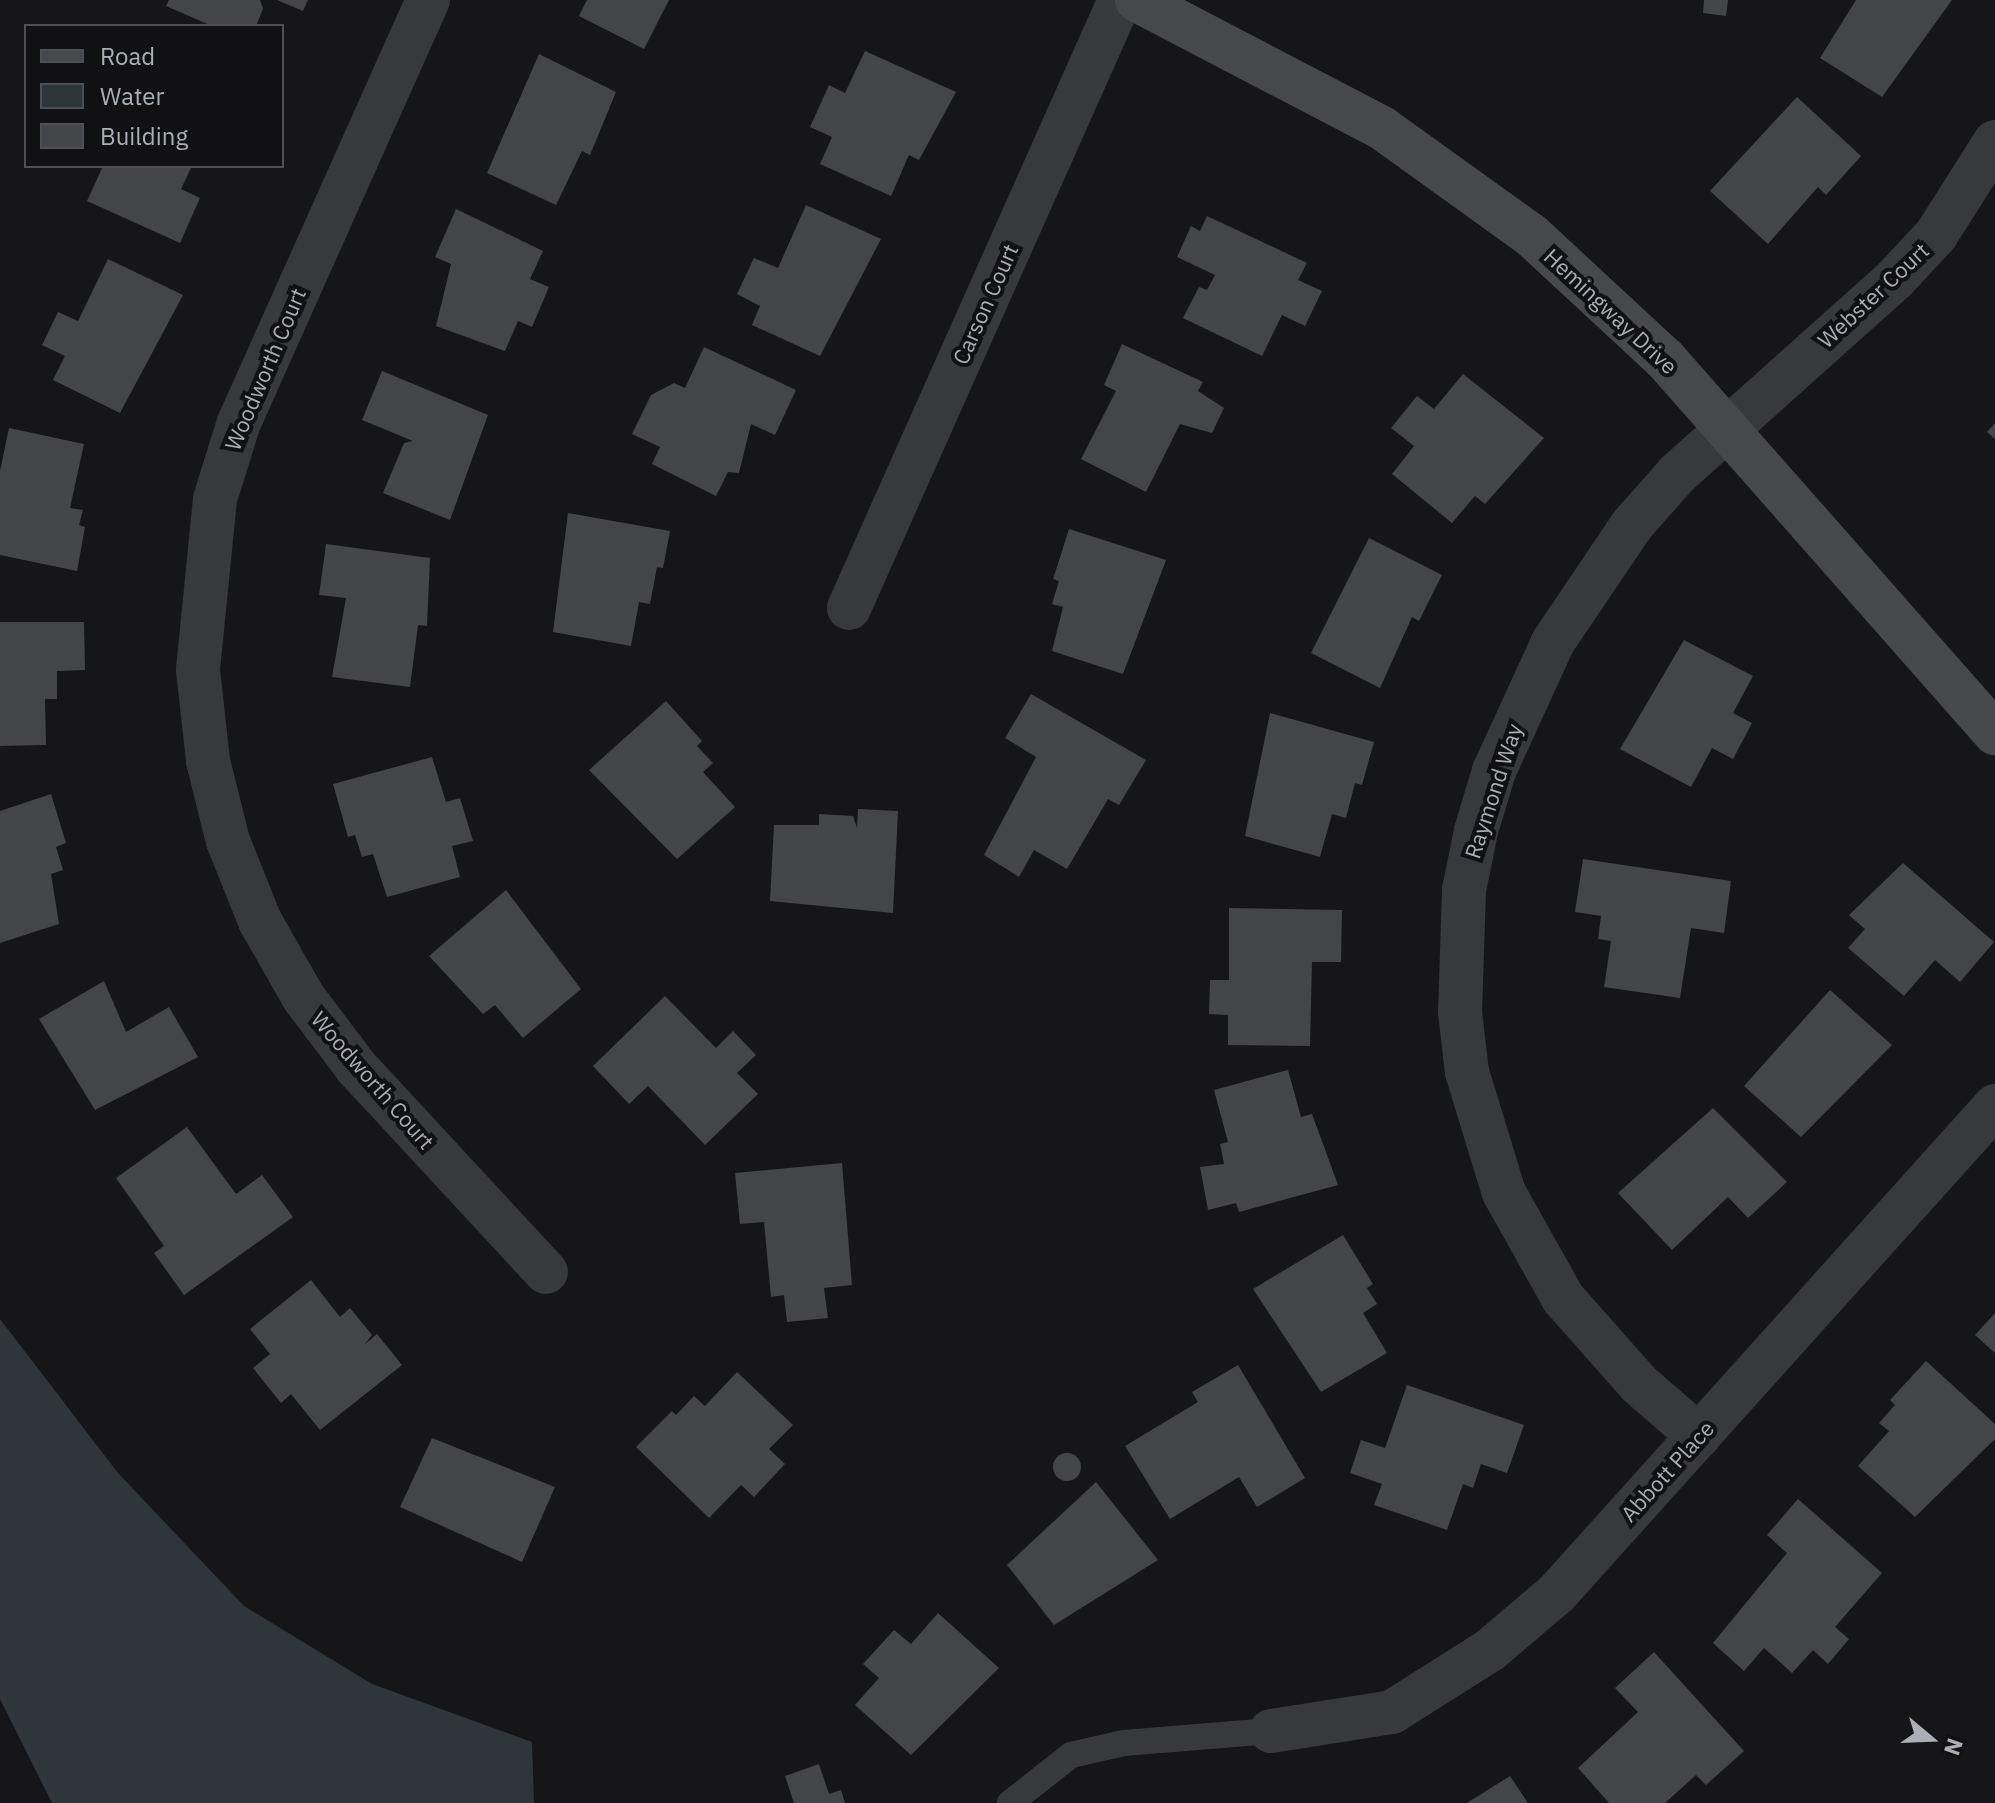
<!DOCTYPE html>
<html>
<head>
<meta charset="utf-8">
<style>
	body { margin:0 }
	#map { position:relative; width:1995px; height:1803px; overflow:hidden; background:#161618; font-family:"IBM Plex Sans",sans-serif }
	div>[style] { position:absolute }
	.water>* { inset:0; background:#2e363b }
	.building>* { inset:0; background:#434548 }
	.round { border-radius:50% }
	.lane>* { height:26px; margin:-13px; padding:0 13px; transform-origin:13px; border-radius:13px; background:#38393d }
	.street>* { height:44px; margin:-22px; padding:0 22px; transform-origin:22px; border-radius:22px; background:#38393d }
	.secondary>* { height:44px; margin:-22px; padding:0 22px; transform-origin:22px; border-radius:22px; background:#46484c }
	span { translate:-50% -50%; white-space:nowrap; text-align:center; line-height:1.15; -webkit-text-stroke:8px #111113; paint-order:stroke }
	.street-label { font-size:22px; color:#aaafb7 }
	.legend { position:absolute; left:24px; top:24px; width:260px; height:144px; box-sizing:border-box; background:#111113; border:2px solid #4e5055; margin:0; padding:10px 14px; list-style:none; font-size:24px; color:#aaafb7 }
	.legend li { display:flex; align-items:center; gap:16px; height:40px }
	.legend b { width:40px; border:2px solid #4e5055 }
	.north { position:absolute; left:1891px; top:1699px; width:80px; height:80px; -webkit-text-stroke:6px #111113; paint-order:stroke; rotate:109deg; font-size:22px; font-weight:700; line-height:32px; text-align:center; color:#aaafb7 }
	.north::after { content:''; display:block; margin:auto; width:28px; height:36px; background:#aaafb7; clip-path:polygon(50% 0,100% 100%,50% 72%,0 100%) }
</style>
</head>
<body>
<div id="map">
	<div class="water">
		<div style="clip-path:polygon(0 1319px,118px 1473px,244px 1606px,372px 1684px,532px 1742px,534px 1803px,52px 1803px,0 1699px)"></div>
	</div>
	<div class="building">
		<div style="clip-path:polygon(169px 0,260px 0,263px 9px,256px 26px,212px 26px,166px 6px)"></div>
		<div style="clip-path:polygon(277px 0,308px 0,303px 11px)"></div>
		<div style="clip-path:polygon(587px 0,669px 0,644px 49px,579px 16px)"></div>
		<div style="clip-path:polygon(1704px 0,1728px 0,1726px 16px,1703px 13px)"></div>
		<div style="clip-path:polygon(1856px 0,1952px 0,1882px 97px,1820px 58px)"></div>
		<div style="clip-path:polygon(865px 51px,956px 92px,919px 160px,909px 155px,891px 196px,820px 164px,832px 137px,810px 127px,829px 85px,845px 93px)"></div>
		<div style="clip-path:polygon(539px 54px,616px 92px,590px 155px,582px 151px,556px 205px,487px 173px)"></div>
		<div style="clip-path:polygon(1797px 97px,1861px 156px,1826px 195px,1818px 187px,1768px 244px,1710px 191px)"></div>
		<div style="clip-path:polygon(103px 166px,192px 166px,181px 189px,200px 198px,180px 243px,87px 201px)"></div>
		<div style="clip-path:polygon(806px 205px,881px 239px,820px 356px,752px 325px,760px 306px,737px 294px,754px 258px,778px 268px)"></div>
		<div style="clip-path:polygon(456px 209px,543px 251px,530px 279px,549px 287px,532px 327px,518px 321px,505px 351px,436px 326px,451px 264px,435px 257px)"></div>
		<div style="clip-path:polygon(1207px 216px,1307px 263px,1298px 280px,1322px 291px,1305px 326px,1282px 315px,1262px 356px,1183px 318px,1199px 287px,1207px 290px,1215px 275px,1177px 257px,1191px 226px,1200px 231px)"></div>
		<div style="clip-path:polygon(108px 259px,183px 295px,120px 413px,53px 380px,65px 356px,42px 345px,58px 312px,78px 321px)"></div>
		<div style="clip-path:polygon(1122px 344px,1203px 382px,1198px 391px,1224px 408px,1212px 433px,1180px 424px,1146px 492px,1081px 459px,1116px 391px,1104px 385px)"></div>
		<div style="clip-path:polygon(704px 347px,796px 390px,775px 435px,751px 424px,739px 473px,728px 472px,716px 496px,652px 464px,660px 447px,632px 434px,651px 395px,674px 383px,685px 388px)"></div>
		<div style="clip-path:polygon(382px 371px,488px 415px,450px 520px,383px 493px,404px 443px,413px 441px,362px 420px)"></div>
		<div style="clip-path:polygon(1463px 374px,1544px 438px,1485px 504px,1475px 496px,1452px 523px,1392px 474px,1414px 446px,1391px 428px,1417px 396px,1434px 409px)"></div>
		<div style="clip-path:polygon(1995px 423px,1995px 439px,1987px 432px)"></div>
		<div style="clip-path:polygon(9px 428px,84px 444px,70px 508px,83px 510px,79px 525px,85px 527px,77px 571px,0 555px,0 471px)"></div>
		<div style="clip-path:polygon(568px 513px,670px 531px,663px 568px,657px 567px,650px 604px,639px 602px,631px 646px,553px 632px)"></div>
		<div style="clip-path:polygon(1069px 529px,1166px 560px,1123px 674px,1052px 651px,1063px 607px,1052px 604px,1059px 581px,1053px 579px)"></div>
		<div style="clip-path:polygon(1369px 538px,1442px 575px,1419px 621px,1412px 617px,1380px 688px,1311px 653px)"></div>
		<div style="clip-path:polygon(326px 544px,430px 558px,427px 626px,418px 625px,410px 687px,332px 677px,346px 598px,319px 595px)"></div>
		<div style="clip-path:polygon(0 622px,84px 622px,85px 670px,57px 671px,57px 699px,45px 699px,46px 745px,0 746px)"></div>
		<div style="clip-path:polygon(1684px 640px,1753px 676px,1733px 713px,1752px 723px,1733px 759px,1712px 748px,1691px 787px,1620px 749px)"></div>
		<div style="clip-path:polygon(1031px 694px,1146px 760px,1119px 805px,1108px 799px,1067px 869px,1034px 850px,1019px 877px,984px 855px,1036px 757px,1005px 738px)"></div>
		<div style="clip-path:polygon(666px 701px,702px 741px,697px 746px,713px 763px,703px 772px,735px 807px,677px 859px,589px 770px)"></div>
		<div style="clip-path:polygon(1270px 713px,1374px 742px,1362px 785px,1355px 783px,1346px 818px,1332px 814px,1320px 857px,1245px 836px)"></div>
		<div style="clip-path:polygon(432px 757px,446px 802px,460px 798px,473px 841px,452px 846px,460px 877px,387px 897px,373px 854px,362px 857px,355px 835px,348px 837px,333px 784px)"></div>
		<div style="clip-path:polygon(51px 794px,66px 843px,56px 847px,63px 870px,51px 874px,59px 924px,0 943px,0 811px)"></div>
		<div style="clip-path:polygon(858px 809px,898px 811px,893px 913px,770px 901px,774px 825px,819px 825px,819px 814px,853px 816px,857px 828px)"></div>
		<div style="clip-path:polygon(1583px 859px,1731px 881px,1724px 933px,1691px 928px,1680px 998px,1604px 987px,1611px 941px,1598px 939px,1601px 916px,1575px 912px)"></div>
		<div style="clip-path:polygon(1903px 863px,1994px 942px,1960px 982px,1935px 960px,1904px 996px,1848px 948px,1865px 929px,1849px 915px)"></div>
		<div style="clip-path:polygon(506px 890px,581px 989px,523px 1038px,495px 1005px,483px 1014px,429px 956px)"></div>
		<div style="clip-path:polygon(1229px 908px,1342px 910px,1341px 962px,1312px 962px,1310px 1046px,1228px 1045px,1228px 1015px,1209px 1014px,1210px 980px,1229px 980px)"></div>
		<div style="clip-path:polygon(104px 981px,126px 1032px,169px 1007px,198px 1057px,95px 1110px,39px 1019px)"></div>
		<div style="clip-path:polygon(1830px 990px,1892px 1045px,1801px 1137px,1744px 1086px)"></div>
		<div style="clip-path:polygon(665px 996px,716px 1048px,733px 1031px,756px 1055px,737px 1073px,758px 1094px,705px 1145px,648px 1086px,629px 1104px,593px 1066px)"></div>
		<div style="clip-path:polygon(1288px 1070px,1301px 1117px,1312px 1114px,1338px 1185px,1239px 1212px,1236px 1203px,1208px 1210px,1200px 1167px,1224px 1164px,1220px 1144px,1228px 1142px,1214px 1090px)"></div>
		<div style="clip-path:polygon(1713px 1108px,1787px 1182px,1748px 1218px,1728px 1197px,1672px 1250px,1618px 1193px)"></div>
		<div style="clip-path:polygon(187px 1127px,236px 1194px,262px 1175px,293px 1217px,184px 1295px,154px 1253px,164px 1246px,116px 1178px)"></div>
		<div style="clip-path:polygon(842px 1163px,852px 1285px,824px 1288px,828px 1318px,787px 1322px,784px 1295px,771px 1297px,764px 1222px,740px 1224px,735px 1173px)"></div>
		<div style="clip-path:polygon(1343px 1235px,1373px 1284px,1367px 1288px,1377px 1304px,1363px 1313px,1387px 1353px,1321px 1392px,1253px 1289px)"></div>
		<div style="clip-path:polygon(311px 1280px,340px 1317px,350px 1308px,372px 1335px,364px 1345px,377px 1334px,402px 1365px,320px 1430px,291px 1394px,281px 1403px,253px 1368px,270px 1354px,250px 1329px)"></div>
		<div style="clip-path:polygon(1995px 1313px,1995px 1353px,1975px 1335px)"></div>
		<div style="clip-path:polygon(1926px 1361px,1995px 1424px,1995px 1439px,1915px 1517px,1858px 1466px,1889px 1431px,1879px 1423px,1895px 1405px,1890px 1400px)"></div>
		<div style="clip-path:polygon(1238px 1365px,1305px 1478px,1257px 1507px,1239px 1477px,1170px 1519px,1125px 1446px,1198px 1402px,1192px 1392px)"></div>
		<div style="clip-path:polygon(737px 1372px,793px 1425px,769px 1449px,785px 1464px,754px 1497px,741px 1485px,709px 1518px,636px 1447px,672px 1411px,676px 1415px,694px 1396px,705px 1406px)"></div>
		<div style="clip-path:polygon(1407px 1385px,1524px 1425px,1507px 1473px,1481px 1464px,1473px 1488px,1463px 1484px,1447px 1530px,1374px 1505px,1382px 1484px,1350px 1473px,1361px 1440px,1385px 1448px)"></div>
		<div style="clip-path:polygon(432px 1438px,555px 1487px,522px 1562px,400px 1507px)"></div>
		<div class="round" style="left:1053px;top:1453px;width:28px;height:28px"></div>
		<div style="clip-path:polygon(1096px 1482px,1158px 1560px,1054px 1625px,1007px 1565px)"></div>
		<div style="clip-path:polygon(1798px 1499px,1882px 1573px,1835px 1627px,1849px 1639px,1828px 1664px,1813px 1650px,1792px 1673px,1764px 1648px,1744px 1671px,1713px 1643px,1787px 1553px,1767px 1535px)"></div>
		<div style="clip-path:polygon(938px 1613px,999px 1668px,911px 1755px,855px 1705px,879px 1678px,863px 1664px,894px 1630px,911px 1644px)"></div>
		<div style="clip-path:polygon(1654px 1652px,1744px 1751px,1706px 1785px,1696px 1775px,1665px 1803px,1609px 1803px,1578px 1768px,1638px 1712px,1615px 1688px)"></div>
		<div style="clip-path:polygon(819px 1764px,829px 1794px,841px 1790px,845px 1803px,794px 1803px,785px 1776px)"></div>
		<div style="clip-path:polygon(1510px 1776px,1528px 1803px,1467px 1803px)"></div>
	</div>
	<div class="lane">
		<div style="left:1010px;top:1803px;width:78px;rotate:-38.2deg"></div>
		<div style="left:1071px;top:1755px;width:54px;rotate:-12.8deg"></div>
		<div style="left:1124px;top:1743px;width:147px;rotate:-4.7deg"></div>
	</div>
	<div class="street">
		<div style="left:428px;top:0;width:462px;rotate:114.1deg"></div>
		<div style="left:239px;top:422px;width:81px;rotate:107.3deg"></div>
		<div style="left:215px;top:499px;width:172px;rotate:95.7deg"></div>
		<div style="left:198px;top:670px;width:92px;rotate:83.7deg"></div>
		<div style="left:208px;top:761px;width:82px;rotate:76deg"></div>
		<div style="left:228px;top:841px;width:86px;rotate:68.2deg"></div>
		<div style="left:260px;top:921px;width:89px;rotate:60.3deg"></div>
		<div style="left:304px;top:998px;width:88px;rotate:52.9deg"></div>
		<div style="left:357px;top:1068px;width:278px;rotate:47.2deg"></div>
		<div style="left:849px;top:608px;width:666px;rotate:-65.98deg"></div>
		<div style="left:1699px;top:1436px;width:79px;rotate:-139.1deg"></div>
		<div style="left:1639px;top:1384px;width:115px;rotate:-131.5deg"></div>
		<div style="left:1563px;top:1298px;width:120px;rotate:-119.3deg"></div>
		<div style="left:1504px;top:1193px;width:127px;rotate:-107deg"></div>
		<div style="left:1467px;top:1072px;width:60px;rotate:-96.7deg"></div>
		<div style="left:1460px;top:1012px;width:122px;rotate:-88.1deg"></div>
		<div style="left:1464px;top:890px;width:60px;rotate:-78.5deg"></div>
		<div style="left:1476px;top:831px;width:63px;rotate:-73.3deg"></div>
		<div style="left:1494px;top:771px;width:142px;rotate:-65.4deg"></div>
		<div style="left:1553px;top:642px;width:141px;rotate:-56deg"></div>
		<div style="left:1632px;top:525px;width:68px;rotate:-48.6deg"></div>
		<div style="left:1677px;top:474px;width:292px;rotate:-41.8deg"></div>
		<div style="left:1895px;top:279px;width:60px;rotate:-47deg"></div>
		<div style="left:1936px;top:235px;width:110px;rotate:-57.6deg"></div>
		<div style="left:1271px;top:1731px;width:122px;rotate:-8.9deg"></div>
		<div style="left:1392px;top:1712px;width:116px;rotate:-32.3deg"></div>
		<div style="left:1490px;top:1650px;width:88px;rotate:-40.4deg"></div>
		<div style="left:1557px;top:1593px;width:655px;rotate:-48.03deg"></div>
	</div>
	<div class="secondary">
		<div style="left:1137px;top:0;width:276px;rotate:27.6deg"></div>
		<div style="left:1382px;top:128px;width:183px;rotate:35.7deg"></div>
		<div style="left:1531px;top:235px;width:183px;rotate:42.8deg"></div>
		<div style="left:1665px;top:359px;width:499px;rotate:48.6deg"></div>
	</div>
	<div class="street-label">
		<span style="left:1873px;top:295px;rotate:-43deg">Webster Court</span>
		<span style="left:985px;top:304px;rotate:-66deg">Carson Court</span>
		<span style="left:1611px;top:311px;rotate:43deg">Hemingway Drive</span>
		<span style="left:265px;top:369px;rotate:-67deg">Woodworth Court</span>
		<span style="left:1493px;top:791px;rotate:-72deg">Raymond Way</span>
		<span style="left:373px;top:1080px;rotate:49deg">Woodworth Court</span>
		<span style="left:1667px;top:1471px;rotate:-48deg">Abbott Place</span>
	</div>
	<ul class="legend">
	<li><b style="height:10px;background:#46484c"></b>Road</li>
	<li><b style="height:22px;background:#2e363b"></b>Water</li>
	<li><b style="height:22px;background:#434548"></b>Building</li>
	</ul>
	<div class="north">N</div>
</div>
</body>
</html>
